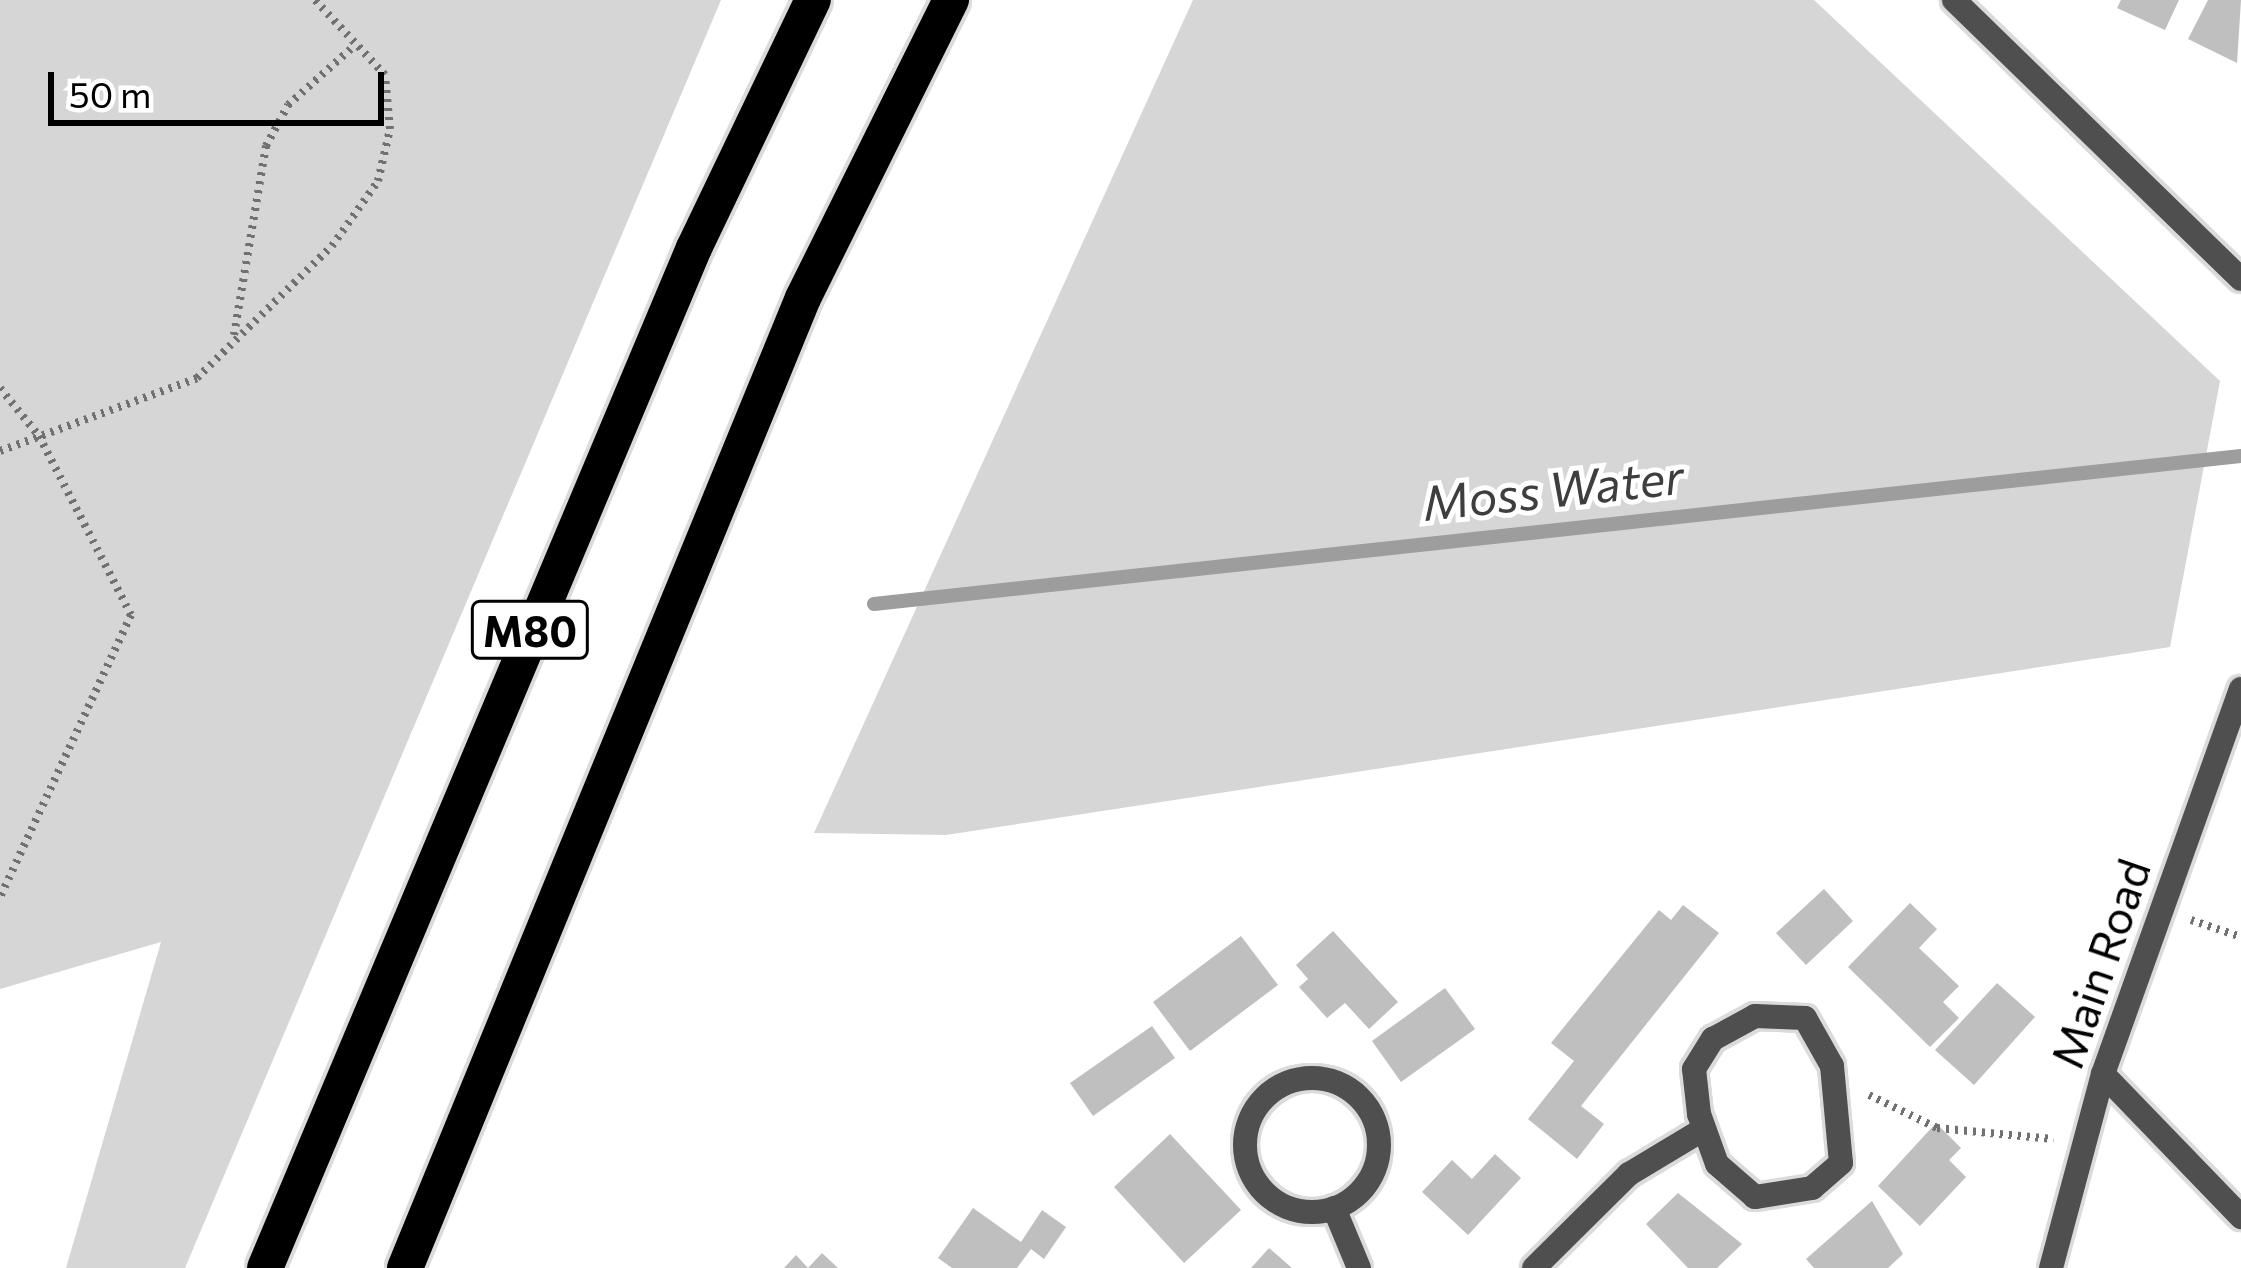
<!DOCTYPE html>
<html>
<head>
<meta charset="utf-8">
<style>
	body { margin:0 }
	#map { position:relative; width:2241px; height:1268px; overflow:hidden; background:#fff; font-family:Commissioner,sans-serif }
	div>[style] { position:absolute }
	.green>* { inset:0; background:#d6d6d6 }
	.stream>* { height:14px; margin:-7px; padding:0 7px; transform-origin:7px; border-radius:7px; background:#9d9d9d }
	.building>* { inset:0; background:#bfbfbf }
	.path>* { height:8px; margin-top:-4px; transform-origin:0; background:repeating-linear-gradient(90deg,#717171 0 3px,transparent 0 9px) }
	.roads { filter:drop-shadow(3px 0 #dbdbdb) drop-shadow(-3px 0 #dbdbdb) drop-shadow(0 3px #dbdbdb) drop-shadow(0 -3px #dbdbdb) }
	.minor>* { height:24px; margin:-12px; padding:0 12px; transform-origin:12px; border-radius:12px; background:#4f4f4f }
	.minor>.ring { margin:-12px; padding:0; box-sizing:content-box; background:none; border:24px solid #4f4f4f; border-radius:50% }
	.tertiary>* { height:24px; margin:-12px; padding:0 12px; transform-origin:12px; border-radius:12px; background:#4f4f4f }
	.motorway>* { height:36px; margin:-18px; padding:0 18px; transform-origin:18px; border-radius:18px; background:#000 }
	span { translate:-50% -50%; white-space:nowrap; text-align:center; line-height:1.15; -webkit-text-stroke:10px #fff; paint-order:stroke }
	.shield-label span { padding:3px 9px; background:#fff; border:3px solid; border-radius:9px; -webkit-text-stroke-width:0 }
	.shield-label { font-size:42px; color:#000; font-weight:700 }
	.street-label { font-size:45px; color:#000 }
	.water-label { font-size:48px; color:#3e3e3e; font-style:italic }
	.scale { position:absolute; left:48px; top:72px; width:336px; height:54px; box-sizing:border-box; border:6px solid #000; border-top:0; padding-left:15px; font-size:36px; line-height:42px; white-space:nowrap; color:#000; -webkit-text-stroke:9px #fff; paint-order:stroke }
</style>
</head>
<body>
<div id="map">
	<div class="green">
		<div style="clip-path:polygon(0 0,721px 0,185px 1268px,66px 1268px,161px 942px,0 989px)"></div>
		<div style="clip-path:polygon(1193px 0,1814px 0,2220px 381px,2170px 647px,946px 835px,814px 833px)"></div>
	</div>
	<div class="stream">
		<div style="left:874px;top:604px;width:1375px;rotate:-6.18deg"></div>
	</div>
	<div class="building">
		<div style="clip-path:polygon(2121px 0,2179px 0,2165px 30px,2117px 8px)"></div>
		<div style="clip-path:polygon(2208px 0,2241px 0,2237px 63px,2188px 39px)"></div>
		<div style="clip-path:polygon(1824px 889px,1853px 921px,1806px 965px,1776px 933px)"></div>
		<div style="clip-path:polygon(1910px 903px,1937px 929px,1919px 948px,1959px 986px,1943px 1002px,1959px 1018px,1930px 1047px,1848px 967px)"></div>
		<div style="clip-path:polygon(1683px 905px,1719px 933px,1581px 1106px,1604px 1124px,1577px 1159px,1528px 1119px,1574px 1061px,1551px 1043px,1659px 910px,1671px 920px)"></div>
		<div style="clip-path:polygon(1333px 931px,1398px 1002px,1369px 1029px,1345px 1003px,1327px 1018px,1299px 987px,1308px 979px,1296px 965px)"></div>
		<div style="clip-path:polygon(1241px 936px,1278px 985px,1190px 1051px,1153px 1002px)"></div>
		<div style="clip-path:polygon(1997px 983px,2035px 1017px,1974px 1085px,1935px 1050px)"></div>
		<div style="clip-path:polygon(1445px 988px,1475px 1029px,1401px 1082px,1372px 1041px)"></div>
		<div style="clip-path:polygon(1152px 1026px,1175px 1058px,1093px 1116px,1070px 1083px)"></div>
		<div style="clip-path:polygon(1936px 1123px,1961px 1148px,1949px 1160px,1966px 1177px,1920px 1226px,1878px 1186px)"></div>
		<div style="clip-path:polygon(1170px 1134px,1241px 1210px,1184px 1263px,1114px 1187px)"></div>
		<div style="clip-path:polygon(1495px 1154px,1521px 1178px,1468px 1235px,1422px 1192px,1452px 1160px,1472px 1179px)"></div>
		<div style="clip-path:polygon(1678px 1193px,1742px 1244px,1717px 1268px,1688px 1268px,1646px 1224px)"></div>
		<div style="clip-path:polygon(1872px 1201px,1903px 1254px,1888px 1268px,1814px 1268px,1806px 1259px)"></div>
		<div style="clip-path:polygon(973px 1208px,1021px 1242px,1042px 1210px,1066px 1227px,1044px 1259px,1031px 1249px,1017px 1268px,952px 1268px,938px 1258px)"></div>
		<div style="clip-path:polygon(1269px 1248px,1292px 1268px,1251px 1268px)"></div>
		<div style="clip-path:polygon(822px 1253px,838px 1268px,784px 1268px,796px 1255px,808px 1268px)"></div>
	</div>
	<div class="path">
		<div style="left:234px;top:335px;width:192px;rotate:-80.4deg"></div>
		<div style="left:266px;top:146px;width:47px;rotate:-61.8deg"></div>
		<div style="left:288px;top:105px;width:89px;rotate:-41.8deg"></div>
		<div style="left:0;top:388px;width:62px;rotate:50.9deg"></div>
		<div style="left:39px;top:436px;width:201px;rotate:62.8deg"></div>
		<div style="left:131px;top:615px;width:311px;rotate:114.9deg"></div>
		<div style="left:0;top:451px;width:210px;rotate:-20.3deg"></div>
		<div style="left:197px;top:378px;width:189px;rotate:-44.4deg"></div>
		<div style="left:332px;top:246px;width:80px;rotate:-54.7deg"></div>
		<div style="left:378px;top:181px;width:53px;rotate:-77deg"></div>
		<div style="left:390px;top:129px;width:54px;rotate:-95.3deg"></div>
		<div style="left:385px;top:75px;width:103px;rotate:-133deg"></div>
		<div style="left:2191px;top:920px;width:53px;rotate:18.8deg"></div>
		<div style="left:1869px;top:1095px;width:76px;rotate:25.9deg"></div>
		<div style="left:1937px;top:1128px;width:117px;rotate:5.4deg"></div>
	</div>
	<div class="roads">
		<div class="minor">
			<div style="left:1954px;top:0;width:400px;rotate:44.2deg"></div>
			<div style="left:1755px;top:1016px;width:50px;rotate:2.3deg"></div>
			<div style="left:1805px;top:1018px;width:55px;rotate:60.6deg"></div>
			<div style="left:1832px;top:1066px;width:97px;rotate:84.7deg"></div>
			<div style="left:1841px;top:1163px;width:38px;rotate:139deg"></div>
			<div style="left:1812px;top:1188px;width:58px;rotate:171deg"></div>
			<div style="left:1755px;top:1197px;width:50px;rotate:-139deg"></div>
			<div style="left:1717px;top:1164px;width:53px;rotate:-109.8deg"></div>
			<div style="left:1699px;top:1114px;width:45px;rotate:-96.3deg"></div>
			<div style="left:1694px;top:1069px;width:36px;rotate:-58deg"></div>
			<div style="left:1713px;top:1039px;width:48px;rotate:-28.7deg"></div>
			<div style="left:2103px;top:1074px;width:199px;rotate:46deg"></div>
			<div class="ring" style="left:1245px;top:1078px;width:110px;height:110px"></div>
			<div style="left:1334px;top:1208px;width:65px;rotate:67.4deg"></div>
			<div style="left:1534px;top:1268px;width:134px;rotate:-44.7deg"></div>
			<div style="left:1629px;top:1174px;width:87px;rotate:-31deg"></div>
		</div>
		<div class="tertiary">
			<div style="left:2051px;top:1268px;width:201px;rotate:-75deg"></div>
			<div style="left:2103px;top:1074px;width:409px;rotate:-70.3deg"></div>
		</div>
		<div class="motorway">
			<div style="left:265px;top:1268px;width:1107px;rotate:-67.19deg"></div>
			<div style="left:694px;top:248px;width:275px;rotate:-64.4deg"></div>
			<div style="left:405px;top:1268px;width:1048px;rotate:-67.69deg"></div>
			<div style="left:803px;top:298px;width:333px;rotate:-63.6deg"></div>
		</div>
	</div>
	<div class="shield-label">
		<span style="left:530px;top:630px">M80</span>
	</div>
	<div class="street-label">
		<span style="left:2099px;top:963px;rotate:-71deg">Main Road</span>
	</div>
	<div class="water-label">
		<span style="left:1553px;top:488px;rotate:-6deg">Moss Water</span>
	</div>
	<div class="scale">50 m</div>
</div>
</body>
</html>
